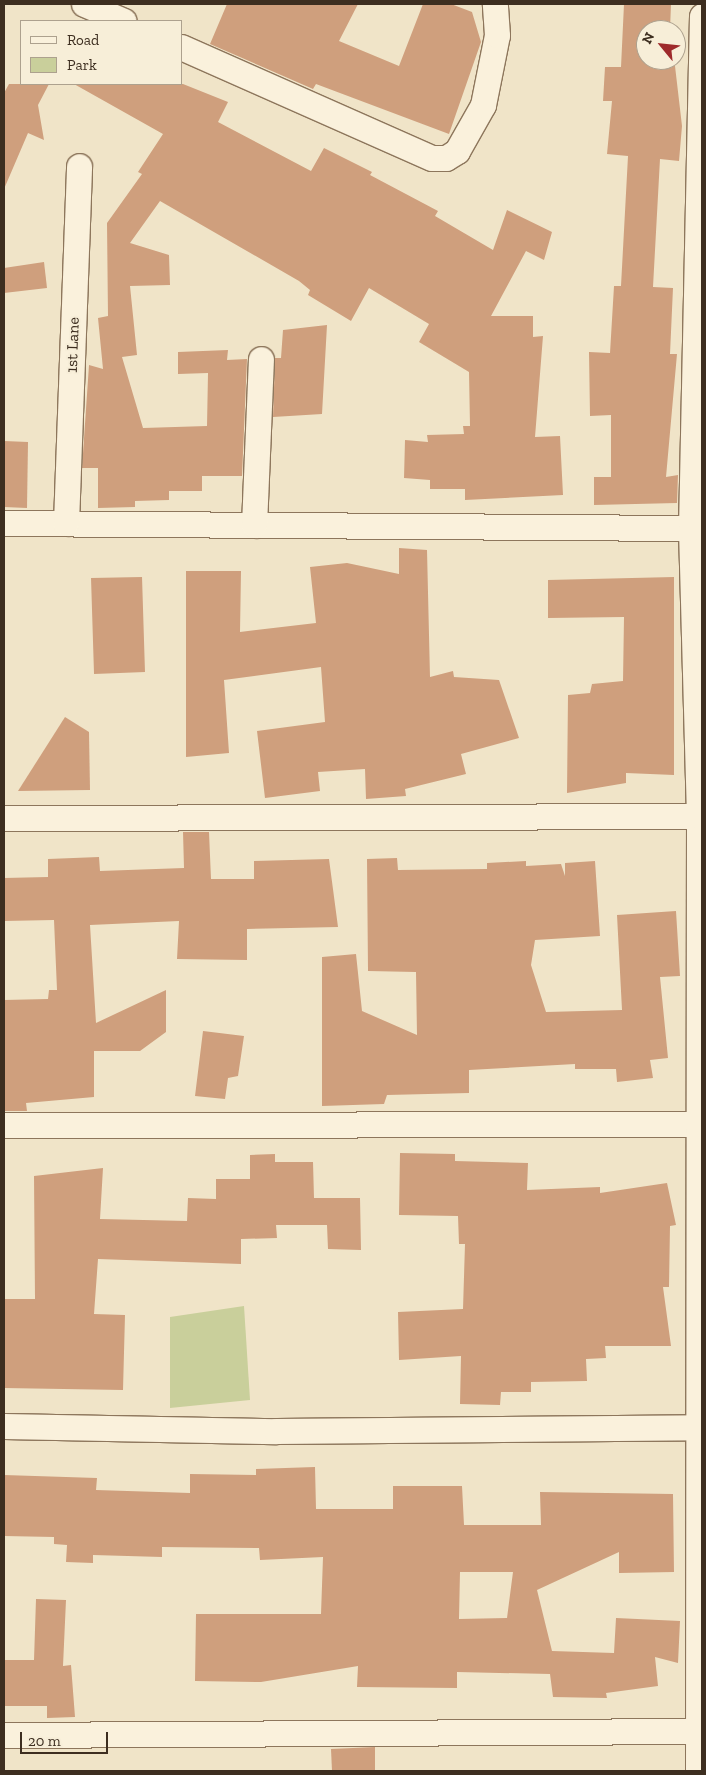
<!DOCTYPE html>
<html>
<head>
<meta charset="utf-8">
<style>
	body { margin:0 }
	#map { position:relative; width:706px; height:1775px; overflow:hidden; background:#f0e4c8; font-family:"Zilla Slab",serif }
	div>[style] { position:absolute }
	.green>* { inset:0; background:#c9cf9b }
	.building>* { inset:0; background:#cf9f7d }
	.roads { filter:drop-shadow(1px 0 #8d765c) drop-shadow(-1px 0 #8d765c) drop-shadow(0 1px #8d765c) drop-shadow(0 -1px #8d765c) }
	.street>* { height:25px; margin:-12.5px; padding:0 12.5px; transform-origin:12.5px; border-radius:12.5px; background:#faf1dc }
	span { translate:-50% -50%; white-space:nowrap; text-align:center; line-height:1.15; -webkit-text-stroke:4px #f7eed8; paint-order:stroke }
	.street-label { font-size:16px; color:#3d2e20 }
	.frame { position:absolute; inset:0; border:5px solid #3d2e20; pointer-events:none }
	.legend { position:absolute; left:20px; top:20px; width:162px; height:65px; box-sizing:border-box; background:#f7eed8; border:1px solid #ada18e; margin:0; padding:6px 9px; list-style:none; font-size:15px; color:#3d2e20 }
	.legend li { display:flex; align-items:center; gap:10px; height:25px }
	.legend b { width:25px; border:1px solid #ada18e }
	.north { position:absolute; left:636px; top:20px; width:50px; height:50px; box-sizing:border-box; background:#f7eed8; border:1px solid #ada18e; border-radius:50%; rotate:298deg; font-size:14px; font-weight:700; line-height:20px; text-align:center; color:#3d2e20 }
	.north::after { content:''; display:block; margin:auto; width:18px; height:22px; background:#9e2a2b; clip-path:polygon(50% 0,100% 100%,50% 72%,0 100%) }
	.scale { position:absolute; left:20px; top:1732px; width:88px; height:22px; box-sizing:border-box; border:2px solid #3d2e20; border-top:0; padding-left:6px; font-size:15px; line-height:18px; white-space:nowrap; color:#3d2e20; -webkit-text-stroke:4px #f7eed8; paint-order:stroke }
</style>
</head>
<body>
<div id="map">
	<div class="green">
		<div style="clip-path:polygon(244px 1306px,250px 1400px,170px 1408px,170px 1317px)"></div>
	</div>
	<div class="building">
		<div style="clip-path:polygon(227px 4px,358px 4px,339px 41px,399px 66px,423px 4px,451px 4px,472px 12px,481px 42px,449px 134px,316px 84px,313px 89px,210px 44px)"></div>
		<div style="clip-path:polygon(624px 4px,671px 4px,670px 30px,646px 30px,646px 60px,669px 60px,669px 66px,675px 66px,682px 126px,679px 161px,660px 159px,653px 287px,673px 288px,670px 354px,677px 354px,666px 477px,678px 475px,677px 503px,594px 505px,594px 477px,611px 477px,611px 415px,590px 416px,589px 352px,610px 353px,614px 286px,621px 286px,628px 156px,607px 154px,612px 101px,603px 101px,605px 67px,621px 67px)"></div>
		<div style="clip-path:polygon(9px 84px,49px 84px,38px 105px,44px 140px,28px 133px,4px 189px,4px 93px)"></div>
		<div style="clip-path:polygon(74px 84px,183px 84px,228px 102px,218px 122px,311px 171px,324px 148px,372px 172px,370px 175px,438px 211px,435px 216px,493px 250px,507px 210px,552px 232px,544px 260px,526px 251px,491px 316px,533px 316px,533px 337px,543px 336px,535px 437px,560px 436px,563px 495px,465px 500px,465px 489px,430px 489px,430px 480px,404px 478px,405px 440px,428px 442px,427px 435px,464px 434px,463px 426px,470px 426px,469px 372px,419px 342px,429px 324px,369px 288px,351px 321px,308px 295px,310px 290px,299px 281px,160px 201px,130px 243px,169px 255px,170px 285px,130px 286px,137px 355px,122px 357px,143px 428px,207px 426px,208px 373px,178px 374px,178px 352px,228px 350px,227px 360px,247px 359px,242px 476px,202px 476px,202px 491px,169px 491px,169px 500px,135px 501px,135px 507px,98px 508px,98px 468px,82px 468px,89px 365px,103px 369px,98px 318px,108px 316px,107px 223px,142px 174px,138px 172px,163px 134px)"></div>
		<div style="clip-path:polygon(44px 262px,47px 288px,4px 293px,4px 268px)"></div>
		<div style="clip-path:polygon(327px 325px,322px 414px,273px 417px,275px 358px,281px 358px,283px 330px)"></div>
		<div style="clip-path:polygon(4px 441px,28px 442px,27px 508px,4px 507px)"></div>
		<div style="clip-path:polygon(399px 548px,427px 550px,430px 677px,453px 671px,454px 677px,499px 680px,519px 738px,461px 754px,466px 774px,405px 789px,406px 796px,366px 799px,365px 769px,318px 772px,320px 791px,265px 798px,257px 731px,325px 722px,321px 667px,224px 680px,229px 753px,186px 757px,186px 571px,241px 571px,240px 632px,316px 623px,310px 567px,347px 563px,399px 574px)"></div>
		<div style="clip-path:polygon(142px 577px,145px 672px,94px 674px,91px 578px)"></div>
		<div style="clip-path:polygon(674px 577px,674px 775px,626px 773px,626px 783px,567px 793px,568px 695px,590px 693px,592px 684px,623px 681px,624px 617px,548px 618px,548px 580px)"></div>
		<div style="clip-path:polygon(65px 717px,89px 732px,90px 790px,18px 791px)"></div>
		<div style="clip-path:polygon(183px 832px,209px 832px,211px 879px,254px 879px,254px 861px,329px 859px,338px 927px,247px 929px,247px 960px,177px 959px,179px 921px,90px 925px,96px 1023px,166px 990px,166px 1032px,140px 1051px,94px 1051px,94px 1097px,26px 1103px,27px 1111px,4px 1111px,4px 1000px,48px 999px,49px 990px,57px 990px,54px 920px,4px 921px,4px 878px,48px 877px,48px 859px,99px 857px,100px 871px,184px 868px)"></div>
		<div style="clip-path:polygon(397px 858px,398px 870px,487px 869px,487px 863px,526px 861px,526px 866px,561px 864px,565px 876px,565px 863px,595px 861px,600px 936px,535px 940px,531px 965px,546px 1012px,622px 1010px,617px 915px,676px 911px,680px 976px,660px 977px,668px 1058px,650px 1060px,653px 1078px,617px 1082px,616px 1069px,575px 1069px,575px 1064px,469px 1070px,469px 1093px,387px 1095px,384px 1104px,322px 1106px,322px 957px,356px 954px,362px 1011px,417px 1035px,416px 972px,368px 971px,367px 859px)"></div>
		<div style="clip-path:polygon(203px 1031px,244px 1036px,238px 1076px,228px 1078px,225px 1099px,195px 1096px)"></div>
		<div style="clip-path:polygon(400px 1153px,455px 1154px,455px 1161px,528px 1163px,527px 1190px,600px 1187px,600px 1193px,667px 1183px,676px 1225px,670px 1226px,669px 1287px,663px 1287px,671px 1346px,605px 1346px,606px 1358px,586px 1359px,587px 1381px,531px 1382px,531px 1392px,501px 1392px,500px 1405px,460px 1404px,461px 1356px,399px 1360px,398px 1312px,463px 1309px,465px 1244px,459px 1244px,458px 1216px,399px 1215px)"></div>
		<div style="clip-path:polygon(275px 1154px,275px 1162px,313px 1162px,314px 1198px,360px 1198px,361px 1250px,328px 1249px,327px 1225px,276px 1225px,277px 1238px,241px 1239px,241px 1264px,98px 1259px,94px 1314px,125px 1315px,123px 1390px,4px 1388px,4px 1299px,35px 1299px,34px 1176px,103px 1168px,100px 1219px,187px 1221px,188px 1198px,216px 1199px,216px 1179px,250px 1179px,250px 1155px)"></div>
		<div style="clip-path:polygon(evenodd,315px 1467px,316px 1509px,393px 1509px,393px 1486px,462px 1486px,464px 1525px,541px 1525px,540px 1492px,673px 1494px,674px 1572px,619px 1573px,619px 1552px,537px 1590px,552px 1651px,614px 1653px,616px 1618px,680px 1621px,678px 1663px,655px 1657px,658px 1686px,606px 1693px,607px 1698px,553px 1697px,550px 1674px,457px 1672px,457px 1688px,357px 1687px,358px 1666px,261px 1682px,195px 1681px,196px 1614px,321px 1614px,323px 1557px,260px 1560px,259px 1548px,162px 1547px,162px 1557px,93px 1555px,93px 1563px,66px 1562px,67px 1545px,54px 1544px,54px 1537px,4px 1536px,4px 1475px,97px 1478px,96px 1490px,190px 1493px,190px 1474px,256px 1475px,256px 1469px,315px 1467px,460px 1572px,513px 1572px,507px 1618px,459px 1619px,460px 1572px)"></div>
		<div style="clip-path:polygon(36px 1599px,66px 1600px,63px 1666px,71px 1665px,75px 1717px,47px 1718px,47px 1706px,4px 1706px,4px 1660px,34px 1660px)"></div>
		<div style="clip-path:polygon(375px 1747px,375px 1771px,332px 1771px,331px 1749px)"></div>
	</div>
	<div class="roads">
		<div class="street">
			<div style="left:84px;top:4px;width:43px;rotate:23deg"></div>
			<div style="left:181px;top:47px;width:274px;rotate:23.9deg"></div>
			<div style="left:432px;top:158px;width:14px"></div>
			<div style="left:446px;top:158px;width:13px;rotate:-32deg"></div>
			<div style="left:457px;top:151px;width:53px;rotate:-60.5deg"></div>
			<div style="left:483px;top:105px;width:71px;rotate:-78.7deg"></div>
			<div style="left:497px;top:35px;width:31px;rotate:-94deg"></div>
			<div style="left:4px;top:523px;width:687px;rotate:0.42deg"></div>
			<div style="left:66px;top:523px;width:357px;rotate:-87.9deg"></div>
			<div style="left:254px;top:525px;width:166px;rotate:-87.6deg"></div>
			<div style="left:4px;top:818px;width:695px;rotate:-0.16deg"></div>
			<div style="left:4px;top:1125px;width:698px;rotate:-0.08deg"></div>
			<div style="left:4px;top:1426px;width:272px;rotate:1.1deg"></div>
			<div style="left:276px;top:1431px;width:426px;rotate:-0.5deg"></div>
			<div style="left:4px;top:1735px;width:698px;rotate:-0.33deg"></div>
			<div style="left:698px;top:1771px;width:955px;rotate:-89.94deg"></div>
			<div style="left:699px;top:816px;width:288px;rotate:-91.6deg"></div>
			<div style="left:691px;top:528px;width:512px;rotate:-88.77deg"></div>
		</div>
	</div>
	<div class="street-label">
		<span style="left:73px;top:345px;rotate:-88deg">1st Lane</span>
	</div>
	<div class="frame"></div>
	<ul class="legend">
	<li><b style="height:6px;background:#faf1dc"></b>Road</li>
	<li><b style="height:14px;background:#c9cf9b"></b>Park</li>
	</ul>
	<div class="north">N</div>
	<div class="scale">20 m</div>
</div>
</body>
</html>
